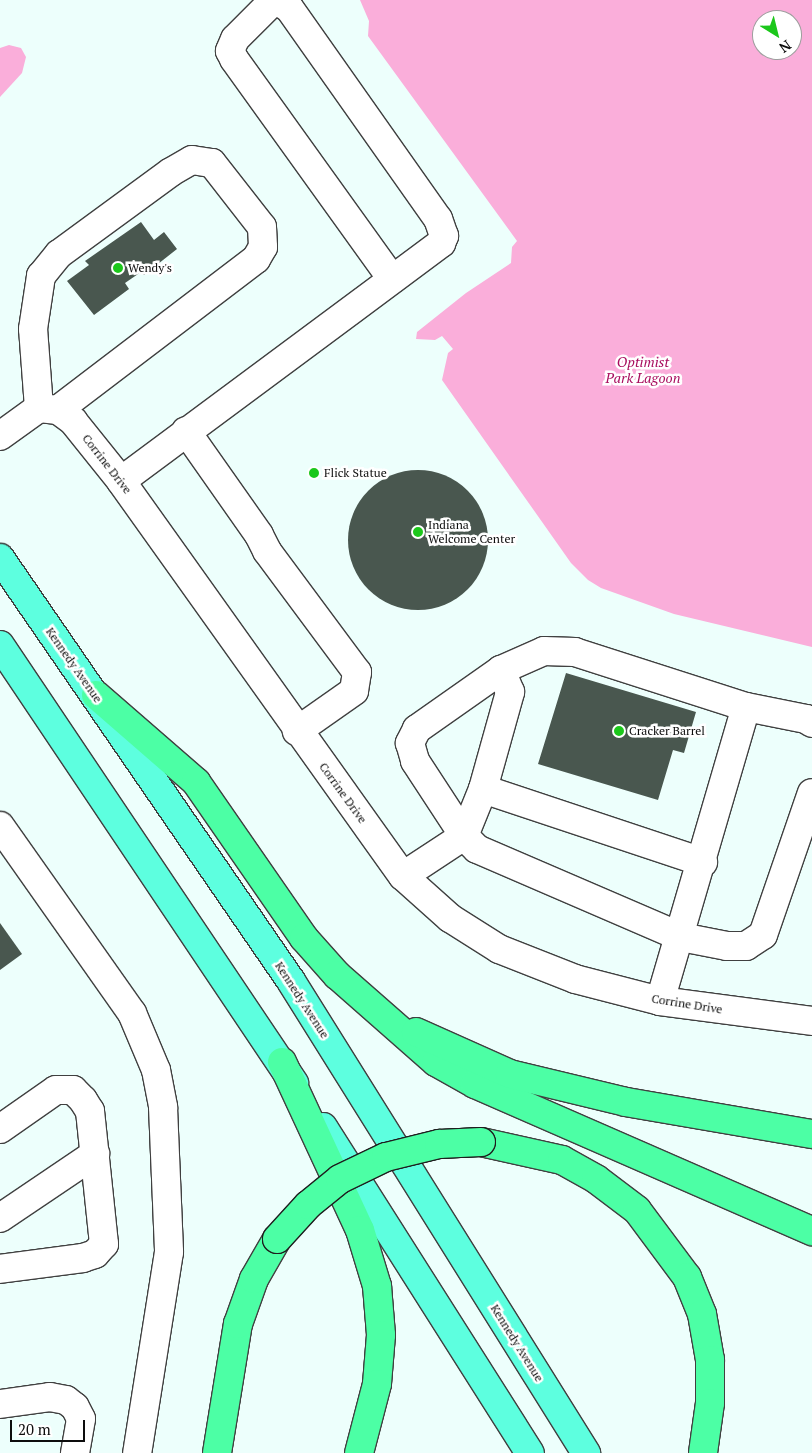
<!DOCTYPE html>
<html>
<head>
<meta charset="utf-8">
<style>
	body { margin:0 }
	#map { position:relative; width:812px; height:1453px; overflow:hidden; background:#edfffc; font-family:"PT Serif",serif }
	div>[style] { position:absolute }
	.water>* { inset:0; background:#faaeda }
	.building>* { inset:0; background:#49574f }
	.round { border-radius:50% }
	.roads { filter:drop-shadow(1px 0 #404040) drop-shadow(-1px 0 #404040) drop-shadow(0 1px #404040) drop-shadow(0 -1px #404040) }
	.minor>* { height:28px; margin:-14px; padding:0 14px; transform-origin:14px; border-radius:14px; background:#fff }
	.major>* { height:28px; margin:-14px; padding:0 14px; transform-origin:14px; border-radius:14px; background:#5dffdf }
	.highway>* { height:28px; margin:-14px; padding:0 14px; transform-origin:14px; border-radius:14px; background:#4cffa5 }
	.bridges { filter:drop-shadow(1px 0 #1e1e1e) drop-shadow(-1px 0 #1e1e1e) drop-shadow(0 1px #1e1e1e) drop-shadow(0 -1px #1e1e1e) }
	.highway-bridge>* { height:28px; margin:-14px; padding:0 14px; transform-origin:14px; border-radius:14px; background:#4cffa5 }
	.dots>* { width:14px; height:14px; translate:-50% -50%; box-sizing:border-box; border:2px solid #fff; border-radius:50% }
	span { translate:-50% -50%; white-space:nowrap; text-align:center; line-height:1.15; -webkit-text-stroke:5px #fff; paint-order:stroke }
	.poi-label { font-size:12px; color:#0d0d0d }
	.left { translate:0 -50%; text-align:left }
	.street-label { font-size:12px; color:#0d0d0d }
	.water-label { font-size:14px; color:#a80d5e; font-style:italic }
	.north { position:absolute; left:752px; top:10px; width:50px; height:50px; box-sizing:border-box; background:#fff; border:1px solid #9e9e9e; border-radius:50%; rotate:144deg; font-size:14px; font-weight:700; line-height:20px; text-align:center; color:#0d0d0d }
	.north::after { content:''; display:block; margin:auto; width:18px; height:22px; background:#1cc71b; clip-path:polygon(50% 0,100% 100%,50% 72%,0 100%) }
	.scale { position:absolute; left:10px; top:1420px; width:75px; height:22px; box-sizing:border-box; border:2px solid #0d0d0d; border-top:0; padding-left:6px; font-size:15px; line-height:18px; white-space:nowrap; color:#0d0d0d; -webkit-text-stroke:4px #fff; paint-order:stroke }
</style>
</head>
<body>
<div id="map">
	<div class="water">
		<div style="clip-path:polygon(evenodd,360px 0,812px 0,812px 647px,674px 614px,601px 588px,588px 580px,571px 563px,442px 380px,448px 353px,453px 349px,442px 336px,435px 340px,416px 339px,417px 332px,466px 293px,511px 263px,512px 247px,517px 241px,368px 36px,369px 21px,360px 0,762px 20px,792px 20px,792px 50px,762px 50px,762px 20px)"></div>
		<div style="clip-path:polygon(9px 45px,21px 48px,26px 57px,22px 73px,0 97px,0 48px)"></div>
	</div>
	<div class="building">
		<div style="clip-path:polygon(141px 222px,154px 240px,164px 232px,177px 249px,144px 275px,141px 272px,125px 283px,129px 289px,94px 315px,67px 281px,89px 265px,85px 261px)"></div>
		<div class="round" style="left:348px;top:470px;width:140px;height:140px"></div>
		<div style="clip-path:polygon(566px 673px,696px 712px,684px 753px,673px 750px,658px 800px,538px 764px)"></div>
		<div style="clip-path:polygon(0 923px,22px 954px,0 970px)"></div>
	</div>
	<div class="roads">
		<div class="minor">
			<div style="left:39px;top:408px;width:79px;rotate:-94.3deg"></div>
			<div style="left:33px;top:329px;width:54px;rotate:-81.4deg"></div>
			<div style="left:41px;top:276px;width:28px;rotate:-51deg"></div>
			<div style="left:59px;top:254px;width:139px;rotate:-36.2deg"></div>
			<div style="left:171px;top:172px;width:24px;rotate:-30deg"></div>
			<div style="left:192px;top:160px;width:20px;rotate:9deg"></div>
			<div style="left:212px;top:163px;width:81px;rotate:52deg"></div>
			<div style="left:262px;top:227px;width:20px;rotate:87deg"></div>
			<div style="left:263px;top:247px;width:14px;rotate:120deg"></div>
			<div style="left:256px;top:259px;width:249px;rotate:142.7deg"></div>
			<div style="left:186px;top:431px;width:127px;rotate:54.9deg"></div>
			<div style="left:259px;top:535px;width:18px;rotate:63deg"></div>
			<div style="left:267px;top:551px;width:151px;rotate:53.4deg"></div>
			<div style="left:357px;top:672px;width:19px;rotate:99deg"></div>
			<div style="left:354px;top:691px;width:70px;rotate:144.9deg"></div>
			<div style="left:0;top:436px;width:48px;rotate:-35.7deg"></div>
			<div style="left:39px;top:408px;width:19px;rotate:6deg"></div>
			<div style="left:58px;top:410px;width:19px;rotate:36deg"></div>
			<div style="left:73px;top:421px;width:77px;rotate:51.3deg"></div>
			<div style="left:121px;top:481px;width:485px;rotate:54.5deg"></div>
			<div style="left:403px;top:876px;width:63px;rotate:41.8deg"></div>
			<div style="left:450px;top:918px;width:58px;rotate:32.3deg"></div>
			<div style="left:499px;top:949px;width:82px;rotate:21.5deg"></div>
			<div style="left:575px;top:979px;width:88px;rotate:14.5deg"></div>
			<div style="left:660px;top:1001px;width:153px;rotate:7.5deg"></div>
			<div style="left:121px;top:481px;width:399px;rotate:-36.6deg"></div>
			<div style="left:441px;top:243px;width:8px;rotate:-67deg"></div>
			<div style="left:444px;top:236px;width:18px;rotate:-109deg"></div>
			<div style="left:438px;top:219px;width:258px;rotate:-125.2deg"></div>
			<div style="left:289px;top:8px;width:12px;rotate:-149deg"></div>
			<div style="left:279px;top:2px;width:9px;rotate:167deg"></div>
			<div style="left:270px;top:4px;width:49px;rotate:135deg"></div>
			<div style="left:235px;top:39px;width:13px;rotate:113deg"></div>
			<div style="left:230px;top:51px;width:9px;rotate:63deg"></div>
			<div style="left:234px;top:59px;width:271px;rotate:54.3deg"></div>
			<div style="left:812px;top:723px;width:7px;rotate:-146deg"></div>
			<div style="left:806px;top:719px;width:61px;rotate:-168.7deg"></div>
			<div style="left:746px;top:707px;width:180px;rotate:-162.2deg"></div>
			<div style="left:575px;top:652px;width:31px;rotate:-178deg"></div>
			<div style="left:544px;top:651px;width:47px;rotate:156.2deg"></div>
			<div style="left:501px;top:670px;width:103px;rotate:144.9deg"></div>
			<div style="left:417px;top:729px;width:16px;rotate:117deg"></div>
			<div style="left:410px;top:743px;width:19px;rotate:74deg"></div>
			<div style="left:415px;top:761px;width:90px;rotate:56.8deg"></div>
			<div style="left:464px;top:836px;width:18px;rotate:45deg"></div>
			<div style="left:477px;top:849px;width:222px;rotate:23.3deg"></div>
			<div style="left:681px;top:937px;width:47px;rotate:11.1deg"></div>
			<div style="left:727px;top:946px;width:19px"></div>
			<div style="left:746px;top:946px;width:20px;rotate:-33deg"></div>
			<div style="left:763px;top:935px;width:150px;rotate:-71deg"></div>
			<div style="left:483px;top:789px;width:232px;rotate:18.4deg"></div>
			<div style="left:0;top:826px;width:229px;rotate:54.8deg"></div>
			<div style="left:132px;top:1013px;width:62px;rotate:67.2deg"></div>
			<div style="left:156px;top:1070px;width:38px;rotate:79deg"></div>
			<div style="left:163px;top:1107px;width:145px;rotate:87.6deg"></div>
			<div style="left:169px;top:1252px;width:204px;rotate:99deg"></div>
			<div style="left:403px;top:876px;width:73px;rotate:-33.3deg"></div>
			<div style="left:464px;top:836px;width:51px;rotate:-68deg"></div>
			<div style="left:483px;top:789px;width:101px;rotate:-74.4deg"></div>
			<div style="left:510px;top:692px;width:24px;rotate:-112deg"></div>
			<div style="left:660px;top:1001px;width:306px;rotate:-73.7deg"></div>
			<div style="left:0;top:1129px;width:68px;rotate:-34.9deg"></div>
			<div style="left:56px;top:1090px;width:17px"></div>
			<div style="left:73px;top:1090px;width:14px;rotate:45deg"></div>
			<div style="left:83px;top:1100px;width:13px;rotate:58deg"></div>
			<div style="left:90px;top:1111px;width:134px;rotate:84deg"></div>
			<div style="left:104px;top:1244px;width:13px;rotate:132deg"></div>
			<div style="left:95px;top:1254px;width:13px;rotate:162deg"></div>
			<div style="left:83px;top:1258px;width:84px;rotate:172.5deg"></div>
			<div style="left:0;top:1218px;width:115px;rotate:-34deg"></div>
			<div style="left:0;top:1404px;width:50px;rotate:-8deg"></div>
			<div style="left:50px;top:1397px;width:16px;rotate:11deg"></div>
			<div style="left:66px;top:1400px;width:11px;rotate:38deg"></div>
			<div style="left:75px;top:1407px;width:13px;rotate:63deg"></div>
			<div style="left:81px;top:1419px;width:35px;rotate:100deg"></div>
		</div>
		<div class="major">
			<div style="left:0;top:558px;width:513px;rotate:55.47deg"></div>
			<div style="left:291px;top:981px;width:557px;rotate:57.99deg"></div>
			<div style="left:0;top:645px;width:528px;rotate:56.13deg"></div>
			<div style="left:323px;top:1127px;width:386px;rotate:57.6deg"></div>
		</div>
		<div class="highway">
			<div style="left:96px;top:695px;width:133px;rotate:41deg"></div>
			<div style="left:196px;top:782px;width:190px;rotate:55.3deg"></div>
			<div style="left:304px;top:938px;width:50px;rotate:48.3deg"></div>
			<div style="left:337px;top:975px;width:132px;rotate:41.3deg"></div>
			<div style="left:436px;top:1062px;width:45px;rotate:29.4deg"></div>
			<div style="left:475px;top:1084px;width:368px;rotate:23.6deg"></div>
			<div style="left:416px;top:1032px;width:103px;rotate:24.1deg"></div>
			<div style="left:510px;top:1074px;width:119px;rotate:13.6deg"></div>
			<div style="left:626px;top:1102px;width:189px;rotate:9.8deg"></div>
			<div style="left:282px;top:1062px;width:185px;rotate:65.1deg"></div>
			<div style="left:360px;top:1230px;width:59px;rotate:73.1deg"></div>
			<div style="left:377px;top:1286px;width:49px;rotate:85.3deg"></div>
			<div style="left:381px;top:1335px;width:49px;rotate:94.7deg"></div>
			<div style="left:377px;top:1384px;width:71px;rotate:104.6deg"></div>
			<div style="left:481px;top:1142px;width:83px;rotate:12.5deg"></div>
			<div style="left:562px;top:1160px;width:39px;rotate:29deg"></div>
			<div style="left:596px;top:1179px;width:51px;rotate:37.1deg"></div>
			<div style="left:637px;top:1210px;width:84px;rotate:53.3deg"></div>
			<div style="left:687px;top:1277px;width:40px;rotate:68deg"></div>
			<div style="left:702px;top:1314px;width:47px;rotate:80.1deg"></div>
			<div style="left:710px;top:1360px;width:43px;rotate:90deg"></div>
			<div style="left:710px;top:1403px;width:50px;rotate:98deg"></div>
			<div style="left:217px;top:1453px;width:131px;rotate:-80.8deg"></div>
			<div style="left:238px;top:1324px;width:48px;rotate:-70.4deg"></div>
			<div style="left:254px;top:1279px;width:46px;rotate:-60.1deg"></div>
		</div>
	</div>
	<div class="bridges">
		<div class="highway-bridge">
			<div style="left:277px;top:1239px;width:46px;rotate:-47.6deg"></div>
			<div style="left:308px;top:1205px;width:41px;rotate:-39.1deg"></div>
			<div style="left:340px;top:1179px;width:51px;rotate:-25.6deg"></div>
			<div style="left:386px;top:1157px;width:55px;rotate:-13.8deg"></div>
			<div style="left:439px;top:1144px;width:42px;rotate:-2.7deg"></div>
		</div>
	</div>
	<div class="dots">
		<div style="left:118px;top:268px;background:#1cc71b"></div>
		<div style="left:314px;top:473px;background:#1cc71b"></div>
		<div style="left:418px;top:532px;background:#1cc71b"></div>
		<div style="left:619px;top:731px;background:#1cc71b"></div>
	</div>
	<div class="poi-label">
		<span class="left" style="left:128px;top:268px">Wendy's</span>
		<span class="left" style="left:324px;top:473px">Flick Statue</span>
		<span class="left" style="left:428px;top:532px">Indiana<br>Welcome Center</span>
		<span class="left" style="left:629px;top:731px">Cracker Barrel</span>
	</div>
	<div class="street-label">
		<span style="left:107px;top:464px;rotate:52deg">Corrine Drive</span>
		<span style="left:74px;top:665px;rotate:55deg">Kennedy Avenue</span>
		<span style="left:343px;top:793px;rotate:54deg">Corrine Drive</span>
		<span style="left:302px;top:1000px;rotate:57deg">Kennedy Avenue</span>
		<span style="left:687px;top:1004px;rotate:9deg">Corrine Drive</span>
		<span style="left:517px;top:1343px;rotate:58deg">Kennedy Avenue</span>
	</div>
	<div class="water-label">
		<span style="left:643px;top:370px">Optimist<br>Park Lagoon</span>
	</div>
	<div class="north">N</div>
	<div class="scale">20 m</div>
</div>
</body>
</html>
